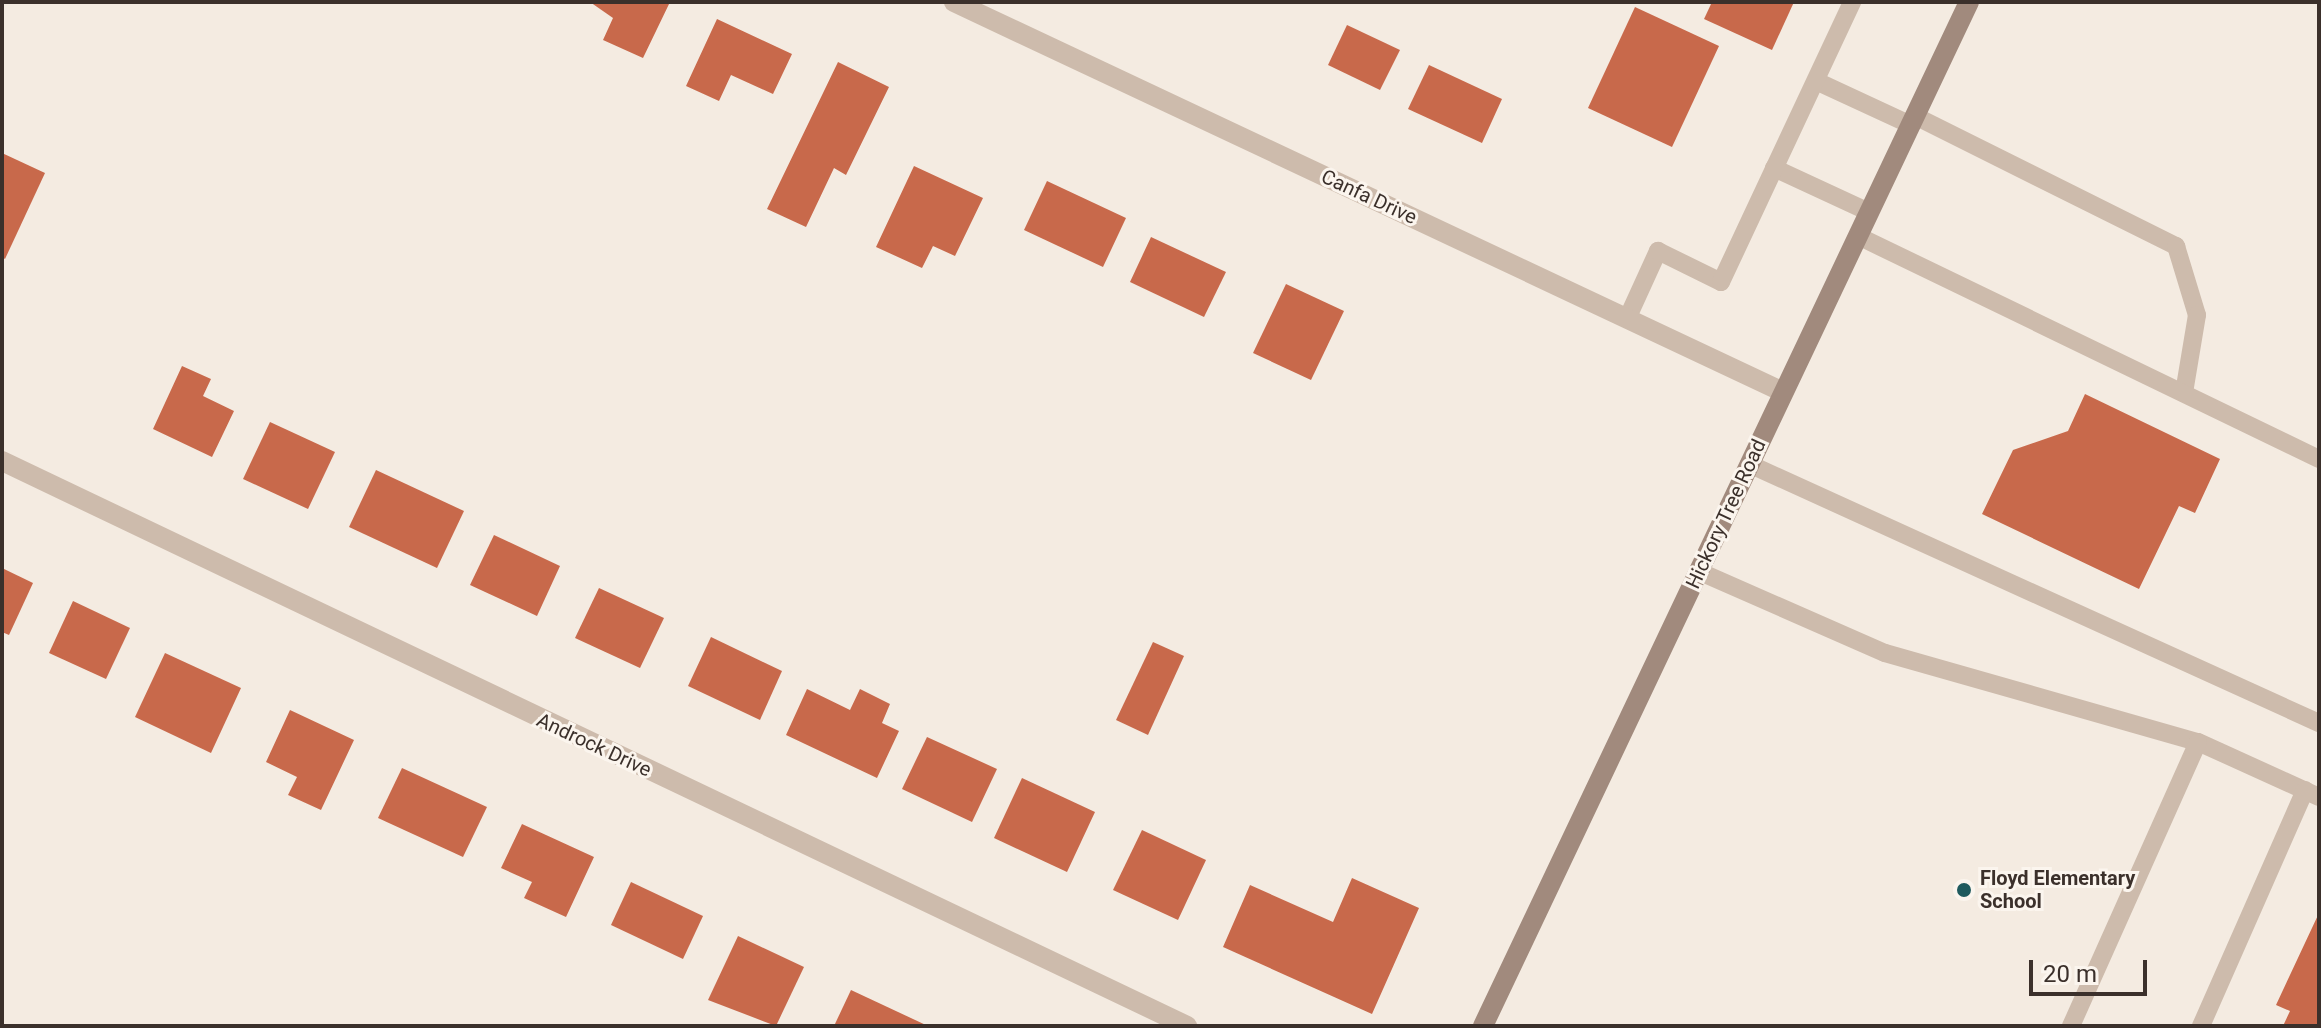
<!DOCTYPE html>
<html>
<head>
<meta charset="utf-8">
<style>
	body { margin:0 }
	#map { position:relative; width:2321px; height:1028px; overflow:hidden; background:#f4ebe1; font-family:Roboto,sans-serif }
	div>[style] { position:absolute }
	.building>* { inset:0; background:#c8694b }
	.lane>* { height:18px; margin:-9px; padding:0 9px; transform-origin:9px; border-radius:9px; background:#cdbbac }
	.street>* { height:20px; margin:-10px; padding:0 10px; transform-origin:10px; border-radius:10px; background:#cdbbac }
	.secondary>* { height:20px; margin:-10px; padding:0 10px; transform-origin:10px; border-radius:10px; background:#a18a7d }
	.dots>* { width:22px; height:22px; translate:-50% -50%; box-sizing:border-box; border:4px solid #fbf5ee; border-radius:50% }
	span { translate:-50% -50%; white-space:nowrap; text-align:center; line-height:1.15; -webkit-text-stroke:6px #fbf5ee; paint-order:stroke }
	.street-label { font-size:20px; color:#3b302b }
	.poi-label { font-size:20px; color:#3b302b; font-weight:700 }
	.left { translate:0 -50%; text-align:left }
	.frame { position:absolute; inset:0; border:4px solid #3b302b; pointer-events:none }
	.scale { position:absolute; left:2029px; top:960px; width:118px; height:36px; box-sizing:border-box; border:4px solid #3b302b; border-top:0; padding-left:10px; font-size:24px; line-height:28px; white-space:nowrap; color:#3b302b; -webkit-text-stroke:6px #fbf5ee; paint-order:stroke }
</style>
</head>
<body>
<div id="map">
	<div class="building">
		<div style="clip-path:polygon(590px 2px,670px 2px,643px 58px,603px 40px,613px 18px)"></div>
		<div style="clip-path:polygon(1712px 2px,1794px 2px,1772px 50px,1704px 19px)"></div>
		<div style="clip-path:polygon(1635px 7px,1719px 46px,1672px 147px,1588px 108px)"></div>
		<div style="clip-path:polygon(717px 19px,792px 54px,773px 94px,731px 75px,719px 101px,686px 86px)"></div>
		<div style="clip-path:polygon(1347px 25px,1400px 50px,1380px 90px,1328px 65px)"></div>
		<div style="clip-path:polygon(838px 62px,889px 87px,846px 175px,834px 168px,806px 227px,767px 209px)"></div>
		<div style="clip-path:polygon(1429px 65px,1502px 99px,1482px 143px,1408px 109px)"></div>
		<div style="clip-path:polygon(2px 153px,45px 173px,5px 259px,2px 257px)"></div>
		<div style="clip-path:polygon(914px 166px,983px 198px,955px 256px,933px 246px,922px 268px,876px 247px)"></div>
		<div style="clip-path:polygon(1047px 181px,1126px 218px,1103px 267px,1024px 230px)"></div>
		<div style="clip-path:polygon(1151px 237px,1226px 272px,1204px 317px,1130px 282px)"></div>
		<div style="clip-path:polygon(1286px 284px,1344px 311px,1311px 380px,1253px 353px)"></div>
		<div style="clip-path:polygon(182px 366px,211px 379px,203px 396px,234px 411px,212px 457px,153px 429px)"></div>
		<div style="clip-path:polygon(2085px 394px,2220px 459px,2195px 513px,2179px 506px,2139px 589px,1982px 514px,2013px 450px,2068px 431px)"></div>
		<div style="clip-path:polygon(270px 422px,335px 452px,308px 509px,243px 479px)"></div>
		<div style="clip-path:polygon(376px 470px,464px 511px,437px 568px,349px 527px)"></div>
		<div style="clip-path:polygon(494px 535px,560px 566px,537px 616px,470px 585px)"></div>
		<div style="clip-path:polygon(2px 568px,33px 583px,9px 635px,2px 632px)"></div>
		<div style="clip-path:polygon(599px 588px,664px 618px,640px 668px,575px 638px)"></div>
		<div style="clip-path:polygon(73px 601px,130px 628px,106px 679px,49px 653px)"></div>
		<div style="clip-path:polygon(711px 637px,782px 671px,760px 720px,688px 686px)"></div>
		<div style="clip-path:polygon(1153px 642px,1184px 656px,1148px 735px,1116px 720px)"></div>
		<div style="clip-path:polygon(165px 653px,241px 688px,211px 753px,135px 717px)"></div>
		<div style="clip-path:polygon(807px 689px,850px 710px,860px 689px,890px 704px,882px 723px,899px 731px,877px 778px,786px 735px)"></div>
		<div style="clip-path:polygon(290px 710px,354px 740px,321px 810px,288px 795px,297px 777px,266px 762px)"></div>
		<div style="clip-path:polygon(927px 737px,997px 769px,972px 822px,902px 789px)"></div>
		<div style="clip-path:polygon(402px 768px,487px 807px,463px 857px,378px 818px)"></div>
		<div style="clip-path:polygon(1022px 778px,1095px 812px,1067px 872px,994px 838px)"></div>
		<div style="clip-path:polygon(522px 824px,594px 857px,566px 917px,524px 898px,532px 882px,501px 868px)"></div>
		<div style="clip-path:polygon(1142px 830px,1206px 860px,1178px 920px,1113px 890px)"></div>
		<div style="clip-path:polygon(1352px 878px,1419px 908px,1372px 1014px,1223px 947px,1250px 885px,1333px 922px)"></div>
		<div style="clip-path:polygon(631px 882px,703px 916px,683px 959px,611px 925px)"></div>
		<div style="clip-path:polygon(2319px 913px,2319px 1026px,2283px 1026px,2290px 1011px,2276px 1005px)"></div>
		<div style="clip-path:polygon(738px 936px,804px 967px,776px 1026px,708px 1000px)"></div>
		<div style="clip-path:polygon(851px 990px,928px 1026px,834px 1026px)"></div>
	</div>
	<div class="lane">
		<div style="left:1816px;top:81px;width:105px;rotate:24.9deg"></div>
		<div style="left:1915px;top:116px;width:292px;rotate:26.5deg"></div>
		<div style="left:2176px;top:246px;width:72px;rotate:73.1deg"></div>
		<div style="left:2197px;top:315px;width:79px;rotate:99.5deg"></div>
		<div style="left:1774px;top:168px;width:105px;rotate:24.9deg"></div>
		<div style="left:1858px;top:236px;width:512px;rotate:25.81deg"></div>
		<div style="left:1627px;top:319px;width:75px;rotate:-65.5deg"></div>
		<div style="left:1658px;top:251px;width:70px;rotate:26.2deg"></div>
		<div style="left:1721px;top:282px;width:309px;rotate:-64.9deg"></div>
		<div style="left:1749px;top:464px;width:626px;rotate:24.44deg"></div>
		<div style="left:1698px;top:571px;width:204px;rotate:23.7deg"></div>
		<div style="left:1885px;top:653px;width:325px;rotate:15.9deg"></div>
		<div style="left:2198px;top:742px;width:133px;rotate:24.4deg"></div>
		<div style="left:2071px;top:1026px;width:311px;rotate:-65.9deg"></div>
		<div style="left:2201px;top:1026px;width:258px;rotate:-66.2deg"></div>
	</div>
	<div class="street">
		<div style="left:954px;top:2px;width:916px;rotate:25.19deg"></div>
		<div style="left:2px;top:461px;width:1313px;rotate:25.49deg"></div>
	</div>
	<div class="secondary">
		<div style="left:1483px;top:1026px;width:1133px;rotate:-64.61deg"></div>
	</div>
	<div class="dots">
		<div style="left:1964px;top:890px;background:#1f5a5e"></div>
	</div>
	<div class="street-label">
		<span style="left:1369px;top:197px;rotate:25deg">Canfa Drive</span>
		<span style="left:1726px;top:514px;rotate:-65deg">Hickory Tree Road</span>
		<span style="left:594px;top:745px;rotate:25deg">Androck Drive</span>
	</div>
	<div class="poi-label">
		<span class="left" style="left:1980px;top:890px">Floyd Elementary<br>School</span>
	</div>
	<div class="frame"></div>
	<div class="scale">20 m</div>
</div>
</body>
</html>
